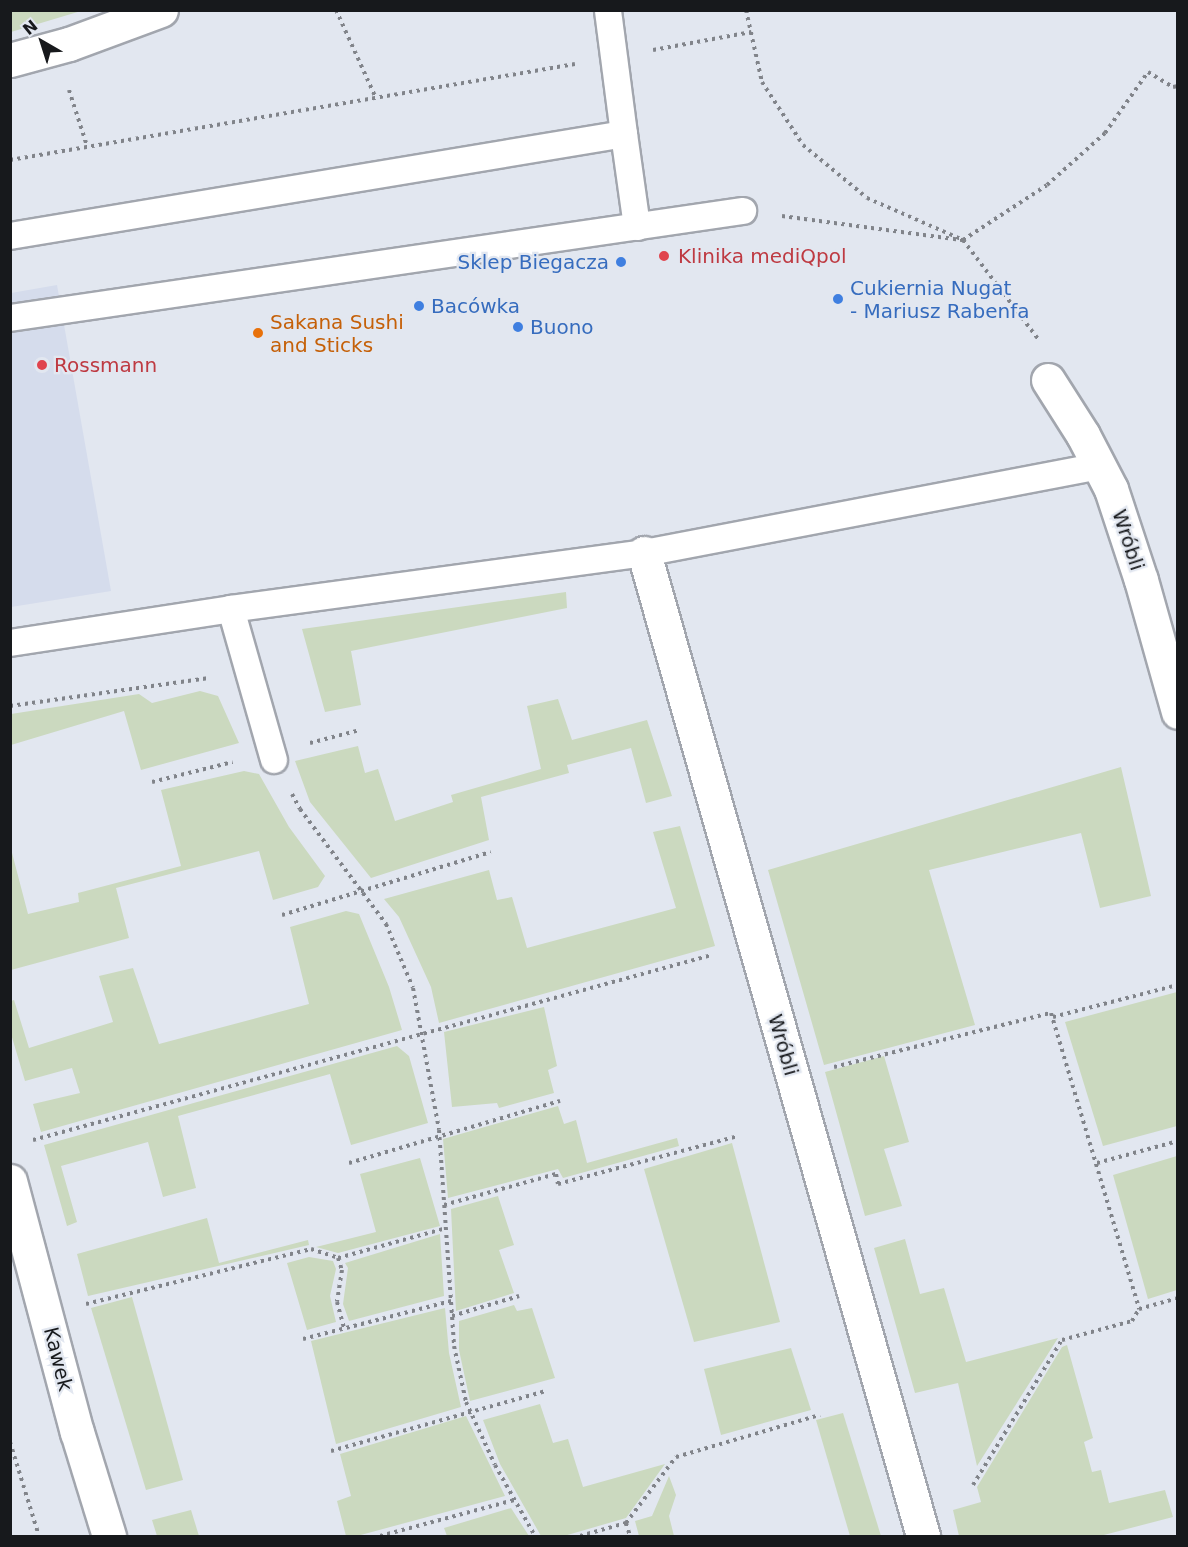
<!DOCTYPE html>
<html>
<head>
<meta charset="utf-8">
<style>
	body { margin:0 }
	#map { position:relative; width:1188px; height:1547px; overflow:hidden; background:#e2e7f0; font-family:"DejaVu Sans",sans-serif }
	div>[style] { position:absolute }
	.built>* { inset:0; background:#d5dcec }
	.green>* { inset:0; background:#cbd9bf }
	.path>* { height:4px; margin-top:-2px; transform-origin:0; background:repeating-linear-gradient(90deg,#81848a 0 3px,transparent 0 7.5px) }
	.roads { filter:drop-shadow(2px 0 #a2a6ae) drop-shadow(-2px 0 #a2a6ae) drop-shadow(0 2px #a2a6ae) drop-shadow(0 -2px #a2a6ae) }
	.service>* { height:26px; margin:-13px; padding:0 13px; transform-origin:13px; border-radius:13px; background:#fff }
	.minor>* { height:33px; margin:-16.5px; padding:0 16.5px; transform-origin:16.5px; border-radius:16.5px; background:#fff }
	.dots>* { width:16px; height:16px; translate:-50% -50%; box-sizing:border-box; border:3px solid #e2e7f0; border-radius:50% }
	span { translate:-50% -50%; white-space:nowrap; text-align:center; line-height:1.15; -webkit-text-stroke:4.5px #e2e7f0; paint-order:stroke }
	.health-label { font-size:20px; color:#be3a42 }
	.left { translate:0 -50%; text-align:left }
	.shop-label { font-size:20px; color:#366cbe }
	.right { translate:-100% -50%; text-align:right }
	.food-label { font-size:20px; color:#c56008 }
	.street-label { font-size:20px; color:#17191c }
	.frame { position:absolute; inset:0; border:12px solid #17191c; pointer-events:none }
	.north { position:absolute; left:12px; top:12px; width:60px; height:60px; -webkit-text-stroke:4px #e2e7f0; paint-order:stroke; rotate:321deg; font-size:16px; font-weight:700; line-height:24px; text-align:center; color:#17191c }
	.north::after { content:''; display:block; margin:auto; width:21px; height:27px; background:#17191c; clip-path:polygon(50% 0,100% 100%,50% 72%,0 100%) }
</style>
</head>
<body>
<div id="map">
	<div class="built">
		<div style="clip-path:polygon(57px 285px,111px 591px,11px 607px,11px 293px)"></div>
	</div>
	<div class="green">
		<div style="clip-path:polygon(11px 10px,81px 10px,81px 11px,11px 32px)"></div>
		<div style="clip-path:polygon(566px 592px,567px 608px,351px 651px,361px 705px,325px 712px,302px 629px)"></div>
		<div style="clip-path:polygon(200px 691px,218px 696px,239px 743px,141px 770px,124px 711px,11px 745px,11px 714px,139px 694px,152px 703px)"></div>
		<div style="clip-path:polygon(558px 699px,572px 740px,647px 720px,672px 796px,646px 803px,631px 748px,567px 765px,569px 773px,481px 797px,489px 840px,371px 878px,310px 802px,295px 761px,358px 746px,365px 773px,378px 769px,395px 821px,453px 802px,451px 795px,541px 769px,527px 706px)"></div>
		<div style="clip-path:polygon(1121px 767px,1151px 896px,1100px 908px,1081px 833px,929px 870px,975px 1025px,824px 1065px,768px 870px)"></div>
		<div style="clip-path:polygon(244px 771px,259px 774px,289px 827px,325px 876px,318px 887px,273px 900px,259px 851px,116px 888px,129px 938px,11px 970px,11px 849px,28px 914px,79px 902px,78px 893px,181px 866px,161px 790px)"></div>
		<div style="clip-path:polygon(680px 826px,715px 946px,439px 1023px,431px 987px,399px 917px,384px 899px,489px 870px,497px 900px,512px 897px,527px 948px,676px 908px,653px 832px)"></div>
		<div style="clip-path:polygon(346px 911px,359px 914px,389px 987px,402px 1030px,41px 1132px,33px 1104px,80px 1093px,72px 1068px,25px 1081px,11px 1034px,11px 1001px,14px 1000px,29px 1048px,113px 1022px,99px 976px,133px 968px,159px 1044px,309px 1004px,290px 927px)"></div>
		<div style="clip-path:polygon(1177px 992px,1177px 1126px,1103px 1146px,1065px 1022px)"></div>
		<div style="clip-path:polygon(544px 1007px,557px 1066px,548px 1070px,554px 1093px,499px 1108px,497px 1103px,452px 1107px,444px 1032px)"></div>
		<div style="clip-path:polygon(397px 1046px,409px 1056px,428px 1123px,351px 1145px,330px 1074px,178px 1116px,196px 1188px,163px 1197px,148px 1142px,61px 1166px,77px 1222px,67px 1226px,44px 1145px)"></div>
		<div style="clip-path:polygon(884px 1056px,909px 1142px,884px 1149px,902px 1206px,865px 1216px,825px 1072px)"></div>
		<div style="clip-path:polygon(558px 1106px,564px 1124px,576px 1120px,587px 1163px,677px 1138px,679px 1146px,563px 1178px,558px 1169px,448px 1198px,443px 1139px)"></div>
		<div style="clip-path:polygon(732px 1143px,780px 1322px,694px 1342px,644px 1169px)"></div>
		<div style="clip-path:polygon(1177px 1156px,1177px 1290px,1148px 1299px,1113px 1175px)"></div>
		<div style="clip-path:polygon(420px 1158px,440px 1226px,338px 1253px,316px 1247px,376px 1232px,360px 1174px)"></div>
		<div style="clip-path:polygon(498px 1196px,514px 1245px,499px 1250px,514px 1293px,456px 1311px,451px 1209px)"></div>
		<div style="clip-path:polygon(207px 1218px,219px 1263px,308px 1240px,309px 1245px,88px 1296px,77px 1254px)"></div>
		<div style="clip-path:polygon(440px 1234px,444px 1296px,349px 1321px,343px 1304px,348px 1268px,345px 1263px)"></div>
		<div style="clip-path:polygon(905px 1239px,920px 1294px,944px 1288px,966px 1362px,1058px 1338px,977px 1466px,958px 1383px,915px 1393px,874px 1248px)"></div>
		<div style="clip-path:polygon(309px 1257px,333px 1261px,336px 1269px,330px 1296px,336px 1322px,307px 1330px,287px 1263px)"></div>
		<div style="clip-path:polygon(132px 1297px,183px 1480px,146px 1490px,91px 1308px)"></div>
		<div style="clip-path:polygon(514px 1305px,517px 1311px,532px 1308px,555px 1378px,470px 1401px,459px 1350px,459px 1321px)"></div>
		<div style="clip-path:polygon(445px 1308px,449px 1353px,461px 1407px,336px 1444px,311px 1341px)"></div>
		<div style="clip-path:polygon(1067px 1345px,1093px 1438px,1084px 1442px,1092px 1472px,1101px 1470px,1109px 1503px,1165px 1490px,1173px 1517px,1100px 1536px,959px 1536px,953px 1510px,981px 1502px,977px 1487px,1062px 1347px)"></div>
		<div style="clip-path:polygon(791px 1348px,811px 1410px,721px 1435px,704px 1369px)"></div>
		<div style="clip-path:polygon(540px 1404px,553px 1443px,568px 1439px,583px 1487px,665px 1464px,626px 1518px,564px 1536px,541px 1536px,500px 1464px,483px 1420px)"></div>
		<div style="clip-path:polygon(843px 1413px,881px 1536px,850px 1536px,816px 1420px)"></div>
		<div style="clip-path:polygon(466px 1416px,505px 1496px,357px 1536px,346px 1536px,337px 1501px,351px 1496px,340px 1454px)"></div>
		<div style="clip-path:polygon(669px 1476px,676px 1495px,669px 1516px,674px 1536px,639px 1536px,635px 1521px,652px 1516px)"></div>
		<div style="clip-path:polygon(511px 1508px,529px 1536px,447px 1536px,444px 1528px)"></div>
		<div style="clip-path:polygon(191px 1510px,199px 1536px,157px 1536px,152px 1520px)"></div>
	</div>
	<div class="path">
		<div style="left:336px;top:10px;width:97px;rotate:65.6deg"></div>
		<div style="left:746px;top:10px;width:74px;rotate:77.5deg"></div>
		<div style="left:762px;top:82px;width:75px;rotate:56.9deg"></div>
		<div style="left:803px;top:145px;width:83px;rotate:39.6deg"></div>
		<div style="left:867px;top:198px;width:105px;rotate:23.6deg"></div>
		<div style="left:963px;top:240px;width:126px;rotate:52.8deg"></div>
		<div style="left:653px;top:50px;width:100px;rotate:-10.4deg"></div>
		<div style="left:69px;top:90px;width:59px;rotate:72.2deg"></div>
		<div style="left:10px;top:160px;width:573px;rotate:-9.64deg"></div>
		<div style="left:782px;top:216px;width:183px;rotate:7.6deg"></div>
		<div style="left:963px;top:240px;width:100px;rotate:-33.2deg"></div>
		<div style="left:1047px;top:185px;width:78px;rotate:-41.9deg"></div>
		<div style="left:1105px;top:133px;width:75px;rotate:-54.8deg"></div>
		<div style="left:1148px;top:72px;width:29px;rotate:31deg"></div>
		<div style="left:1173px;top:87px;width:5px;rotate:-11deg"></div>
		<div style="left:10px;top:706px;width:201px;rotate:-8deg"></div>
		<div style="left:310px;top:743px;width:52px;rotate:-14.6deg"></div>
		<div style="left:152px;top:782px;width:83px;rotate:-13.9deg"></div>
		<div style="left:292px;top:794px;width:17px;rotate:62deg"></div>
		<div style="left:300px;top:809px;width:144px;rotate:53.2deg"></div>
		<div style="left:386px;top:924px;width:69px;rotate:67.1deg"></div>
		<div style="left:413px;top:988px;width:144px;rotate:79.6deg"></div>
		<div style="left:439px;top:1130px;width:217px;rotate:86deg"></div>
		<div style="left:454px;top:1346px;width:57px;rotate:77.9deg"></div>
		<div style="left:466px;top:1402px;width:69px;rotate:65.3deg"></div>
		<div style="left:495px;top:1465px;width:81px;rotate:60.6deg"></div>
		<div style="left:282px;top:915px;width:218px;rotate:-16.8deg"></div>
		<div style="left:1053px;top:1017px;width:129px;rotate:-14.4deg"></div>
		<div style="left:834px;top:1067px;width:224px;rotate:-14deg"></div>
		<div style="left:1051px;top:1013px;width:309px;rotate:73.4deg"></div>
		<div style="left:33px;top:1140px;width:704px;rotate:-15.24deg"></div>
		<div style="left:349px;top:1163px;width:220px;rotate:-16.4deg"></div>
		<div style="left:1097px;top:1163px;width:84px;rotate:-15.2deg"></div>
		<div style="left:444px;top:1205px;width:116px;rotate:-15.5deg"></div>
		<div style="left:556px;top:1174px;width:10px;rotate:79deg"></div>
		<div style="left:558px;top:1184px;width:186px;rotate:-14.9deg"></div>
		<div style="left:338px;top:1258px;width:13px;rotate:72deg"></div>
		<div style="left:342px;top:1270px;width:32px;rotate:99deg"></div>
		<div style="left:337px;top:1302px;width:27px;rotate:75deg"></div>
		<div style="left:86px;top:1304px;width:232px;rotate:-13.7deg"></div>
		<div style="left:311px;top:1249px;width:28px;rotate:18deg"></div>
		<div style="left:338px;top:1258px;width:112px;rotate:-15.5deg"></div>
		<div style="left:452px;top:1316px;width:70px;rotate:-16.6deg"></div>
		<div style="left:303px;top:1339px;width:153px;rotate:-14.4deg"></div>
		<div style="left:10px;top:1442px;width:98px;rotate:72.9deg"></div>
		<div style="left:331px;top:1451px;width:223px;rotate:-15.6deg"></div>
		<div style="left:973px;top:1485px;width:170px;rotate:-58.5deg"></div>
		<div style="left:1062px;top:1340px;width:73px;rotate:-15.2deg"></div>
		<div style="left:1132px;top:1321px;width:14px;rotate:-60deg"></div>
		<div style="left:1139px;top:1309px;width:41px;rotate:-15.8deg"></div>
		<div style="left:626px;top:1523px;width:14px;rotate:73deg"></div>
		<div style="left:380px;top:1536px;width:139px;rotate:-15deg"></div>
		<div style="left:580px;top:1536px;width:48px;rotate:-15.8deg"></div>
		<div style="left:626px;top:1523px;width:83px;rotate:-52.9deg"></div>
		<div style="left:676px;top:1457px;width:150px;rotate:-16.3deg"></div>
	</div>
	<div class="roads">
		<div class="service">
			<div style="left:624px;top:134px;width:94px;rotate:82deg"></div>
			<div style="left:10px;top:236px;width:622px;rotate:-9.43deg"></div>
			<div style="left:624px;top:134px;width:125px;rotate:-97.4deg"></div>
			<div style="left:10px;top:318px;width:741px;rotate:-8.31deg"></div>
			<div style="left:231px;top:609px;width:417px;rotate:-7.7deg"></div>
			<div style="left:644px;top:553px;width:463px;rotate:-10.8deg"></div>
			<div style="left:10px;top:643px;width:224px;rotate:-8.7deg"></div>
			<div style="left:231px;top:609px;width:157px;rotate:74.1deg"></div>
		</div>
		<div class="minor">
			<div style="left:10px;top:60px;width:61px;rotate:-15.2deg"></div>
			<div style="left:69px;top:44px;width:98px;rotate:-20.3deg"></div>
			<div style="left:1048px;top:380px;width:65px;rotate:57.5deg"></div>
			<div style="left:1083px;top:435px;width:61px;rotate:62.6deg"></div>
			<div style="left:1111px;top:489px;width:96px;rotate:71.8deg"></div>
			<div style="left:1141px;top:580px;width:137px;rotate:74.3deg"></div>
			<div style="left:644px;top:553px;width:1022px;rotate:74.15deg"></div>
			<div style="left:10px;top:1181px;width:260px;rotate:75.1deg"></div>
			<div style="left:77px;top:1432px;width:109px;rotate:72.9deg"></div>
		</div>
	</div>
	<div class="dots">
		<div style="left:664px;top:256px;background:#e0444e"></div>
		<div style="left:621px;top:262px;background:#3f7fe0"></div>
		<div style="left:838px;top:299px;background:#3f7fe0"></div>
		<div style="left:419px;top:306px;background:#3f7fe0"></div>
		<div style="left:518px;top:327px;background:#3f7fe0"></div>
		<div style="left:258px;top:333px;background:#e8710a"></div>
		<div style="left:42px;top:365px;background:#e0444e"></div>
	</div>
	<div class="health-label">
		<span class="left" style="left:678px;top:256px">Klinika mediQpol</span>
		<span class="left" style="left:54px;top:365px">Rossmann</span>
	</div>
	<div class="shop-label">
		<span class="right" style="left:609px;top:262px">Sklep Biegacza</span>
		<span class="left" style="left:850px;top:300px">Cukiernia Nugat<br>- Mariusz Rabenfa</span>
		<span class="left" style="left:431px;top:306px">Bacówka</span>
		<span class="left" style="left:530px;top:327px">Buono</span>
	</div>
	<div class="food-label">
		<span class="left" style="left:270px;top:334px">Sakana Sushi<br>and Sticks</span>
	</div>
	<div class="street-label">
		<span style="left:1128px;top:540px;rotate:72deg">Wróbli</span>
		<span style="left:783px;top:1045px;rotate:74deg">Wróbli</span>
		<span style="left:58px;top:1359px;rotate:76deg">Kawek</span>
	</div>
	<div class="frame"></div>
	<div class="north">N</div>
</div>
</body>
</html>
